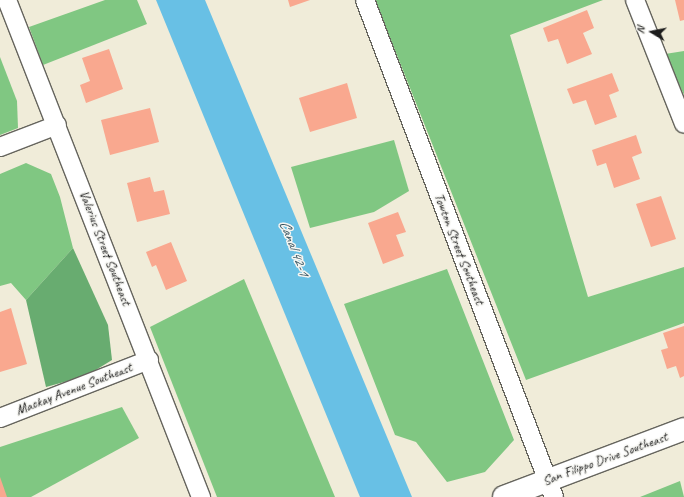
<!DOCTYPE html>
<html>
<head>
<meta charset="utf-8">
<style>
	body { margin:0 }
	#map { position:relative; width:684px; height:497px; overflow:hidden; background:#f0ecd9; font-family:Caveat,sans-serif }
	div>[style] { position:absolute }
	.green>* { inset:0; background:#80c782 }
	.forest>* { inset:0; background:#68ac70 }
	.water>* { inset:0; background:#68c0e5 }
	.building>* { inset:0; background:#f9a88f }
	.roads { filter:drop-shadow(1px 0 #66655e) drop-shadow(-1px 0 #66655e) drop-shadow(0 1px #66655e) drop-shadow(0 -1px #66655e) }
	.minor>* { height:18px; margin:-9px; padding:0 9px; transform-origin:9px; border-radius:9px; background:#fff }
	.tertiary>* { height:22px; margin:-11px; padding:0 11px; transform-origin:11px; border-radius:11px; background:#fff }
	span { translate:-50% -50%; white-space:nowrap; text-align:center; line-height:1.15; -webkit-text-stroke:3px #f6f6f2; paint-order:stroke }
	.street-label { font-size:14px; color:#1c1c1c }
	.water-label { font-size:15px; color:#375562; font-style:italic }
	.north { position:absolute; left:632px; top:12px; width:40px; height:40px; -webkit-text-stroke:3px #f6f6f2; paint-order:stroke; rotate:280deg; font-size:11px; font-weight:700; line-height:16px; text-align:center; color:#1c1c1c }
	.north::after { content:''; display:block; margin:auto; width:14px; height:18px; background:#1c1c1c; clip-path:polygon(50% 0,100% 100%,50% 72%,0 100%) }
</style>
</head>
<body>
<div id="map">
	<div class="green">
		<div style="clip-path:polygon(105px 0,137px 0,147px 24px,43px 65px,29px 27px)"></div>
		<div style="clip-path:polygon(375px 0,603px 0,510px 35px,588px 297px,684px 267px,684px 323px,526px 380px)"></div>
		<div style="clip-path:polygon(684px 51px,684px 95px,665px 54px)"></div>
		<div style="clip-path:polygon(0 57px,17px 101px,18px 128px,0 135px)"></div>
		<div style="clip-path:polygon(394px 140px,409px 191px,374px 212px,310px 228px,291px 167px)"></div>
		<div style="clip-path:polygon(26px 163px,51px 174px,60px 197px,73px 248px,26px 300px,11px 283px,0 286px,0 174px)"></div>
		<div style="clip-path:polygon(447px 269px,514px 440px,485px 472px,447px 482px,416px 442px,395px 435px,344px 304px)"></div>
		<div style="clip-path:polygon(244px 279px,335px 497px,217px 497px,150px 327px)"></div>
		<div style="clip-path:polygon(122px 407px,139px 438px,31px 497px,0 497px,0 447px)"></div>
		<div style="clip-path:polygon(680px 481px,684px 497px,640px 497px)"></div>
	</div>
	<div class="forest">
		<div style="clip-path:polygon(73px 248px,108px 325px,112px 360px,86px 376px,46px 387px,26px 300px)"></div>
	</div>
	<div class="water">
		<div style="clip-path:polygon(156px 0,205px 0,412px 497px,360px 497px)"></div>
	</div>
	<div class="building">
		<div style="clip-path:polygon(288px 0,310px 0,290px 7px)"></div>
		<div style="clip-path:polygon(675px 0,684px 0,684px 20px,680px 21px)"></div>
		<div style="clip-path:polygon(587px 10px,594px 28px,583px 33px,592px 54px,567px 64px,558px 39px,548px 42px,543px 28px)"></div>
		<div style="clip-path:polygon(109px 49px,123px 89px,86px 103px,80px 85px,90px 81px,82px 58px)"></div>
		<div style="clip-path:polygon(612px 73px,619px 91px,609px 95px,617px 117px,595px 125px,586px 100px,573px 104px,567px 89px)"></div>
		<div style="clip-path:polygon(347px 83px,357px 118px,310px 132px,299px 98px)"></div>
		<div style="clip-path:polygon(150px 108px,159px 142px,110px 155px,101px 120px)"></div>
		<div style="clip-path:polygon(636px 135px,642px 153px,632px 157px,640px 179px,614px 188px,606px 163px,597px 166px,592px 150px)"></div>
		<div style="clip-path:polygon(150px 177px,154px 192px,164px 190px,170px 214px,137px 222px,127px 183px)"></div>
		<div style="clip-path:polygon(661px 196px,676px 239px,651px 247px,636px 204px)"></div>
		<div style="clip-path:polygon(398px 212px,406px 232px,396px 235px,404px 256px,383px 264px,368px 223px)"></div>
		<div style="clip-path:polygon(171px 242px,187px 281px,166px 290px,156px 265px,152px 267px,146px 252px)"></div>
		<div style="clip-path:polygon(11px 308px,27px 364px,0 372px,0 312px)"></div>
		<div style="clip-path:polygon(684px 326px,684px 376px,680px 378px,676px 366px,667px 369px,661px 350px,668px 348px,663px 333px)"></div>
		<div style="clip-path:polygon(0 477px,7px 497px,0 497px)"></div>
	</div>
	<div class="roads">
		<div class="minor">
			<div style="left:7px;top:0;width:534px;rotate:68.68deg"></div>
			<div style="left:365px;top:0;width:532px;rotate:69.18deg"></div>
			<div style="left:635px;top:0;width:133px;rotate:68.4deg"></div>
			<div style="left:0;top:147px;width:61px;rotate:-21.1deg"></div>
			<div style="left:0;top:418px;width:160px;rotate:-21.3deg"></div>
		</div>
		<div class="tertiary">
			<div style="left:504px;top:497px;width:192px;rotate:-20.7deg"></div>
		</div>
	</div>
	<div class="street-label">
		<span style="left:105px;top:248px;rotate:69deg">Valerius Street Southeast</span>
		<span style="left:459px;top:249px;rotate:69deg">Towton Street Southeast</span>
		<span style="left:74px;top:389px;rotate:-21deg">Mackay Avenue Southeast</span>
		<span style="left:605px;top:459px;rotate:-20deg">San Filippo Drive Southeast</span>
	</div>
	<div class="water-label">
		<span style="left:294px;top:248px;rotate:69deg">Canal 42-1</span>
	</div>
	<div class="north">N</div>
</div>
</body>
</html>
